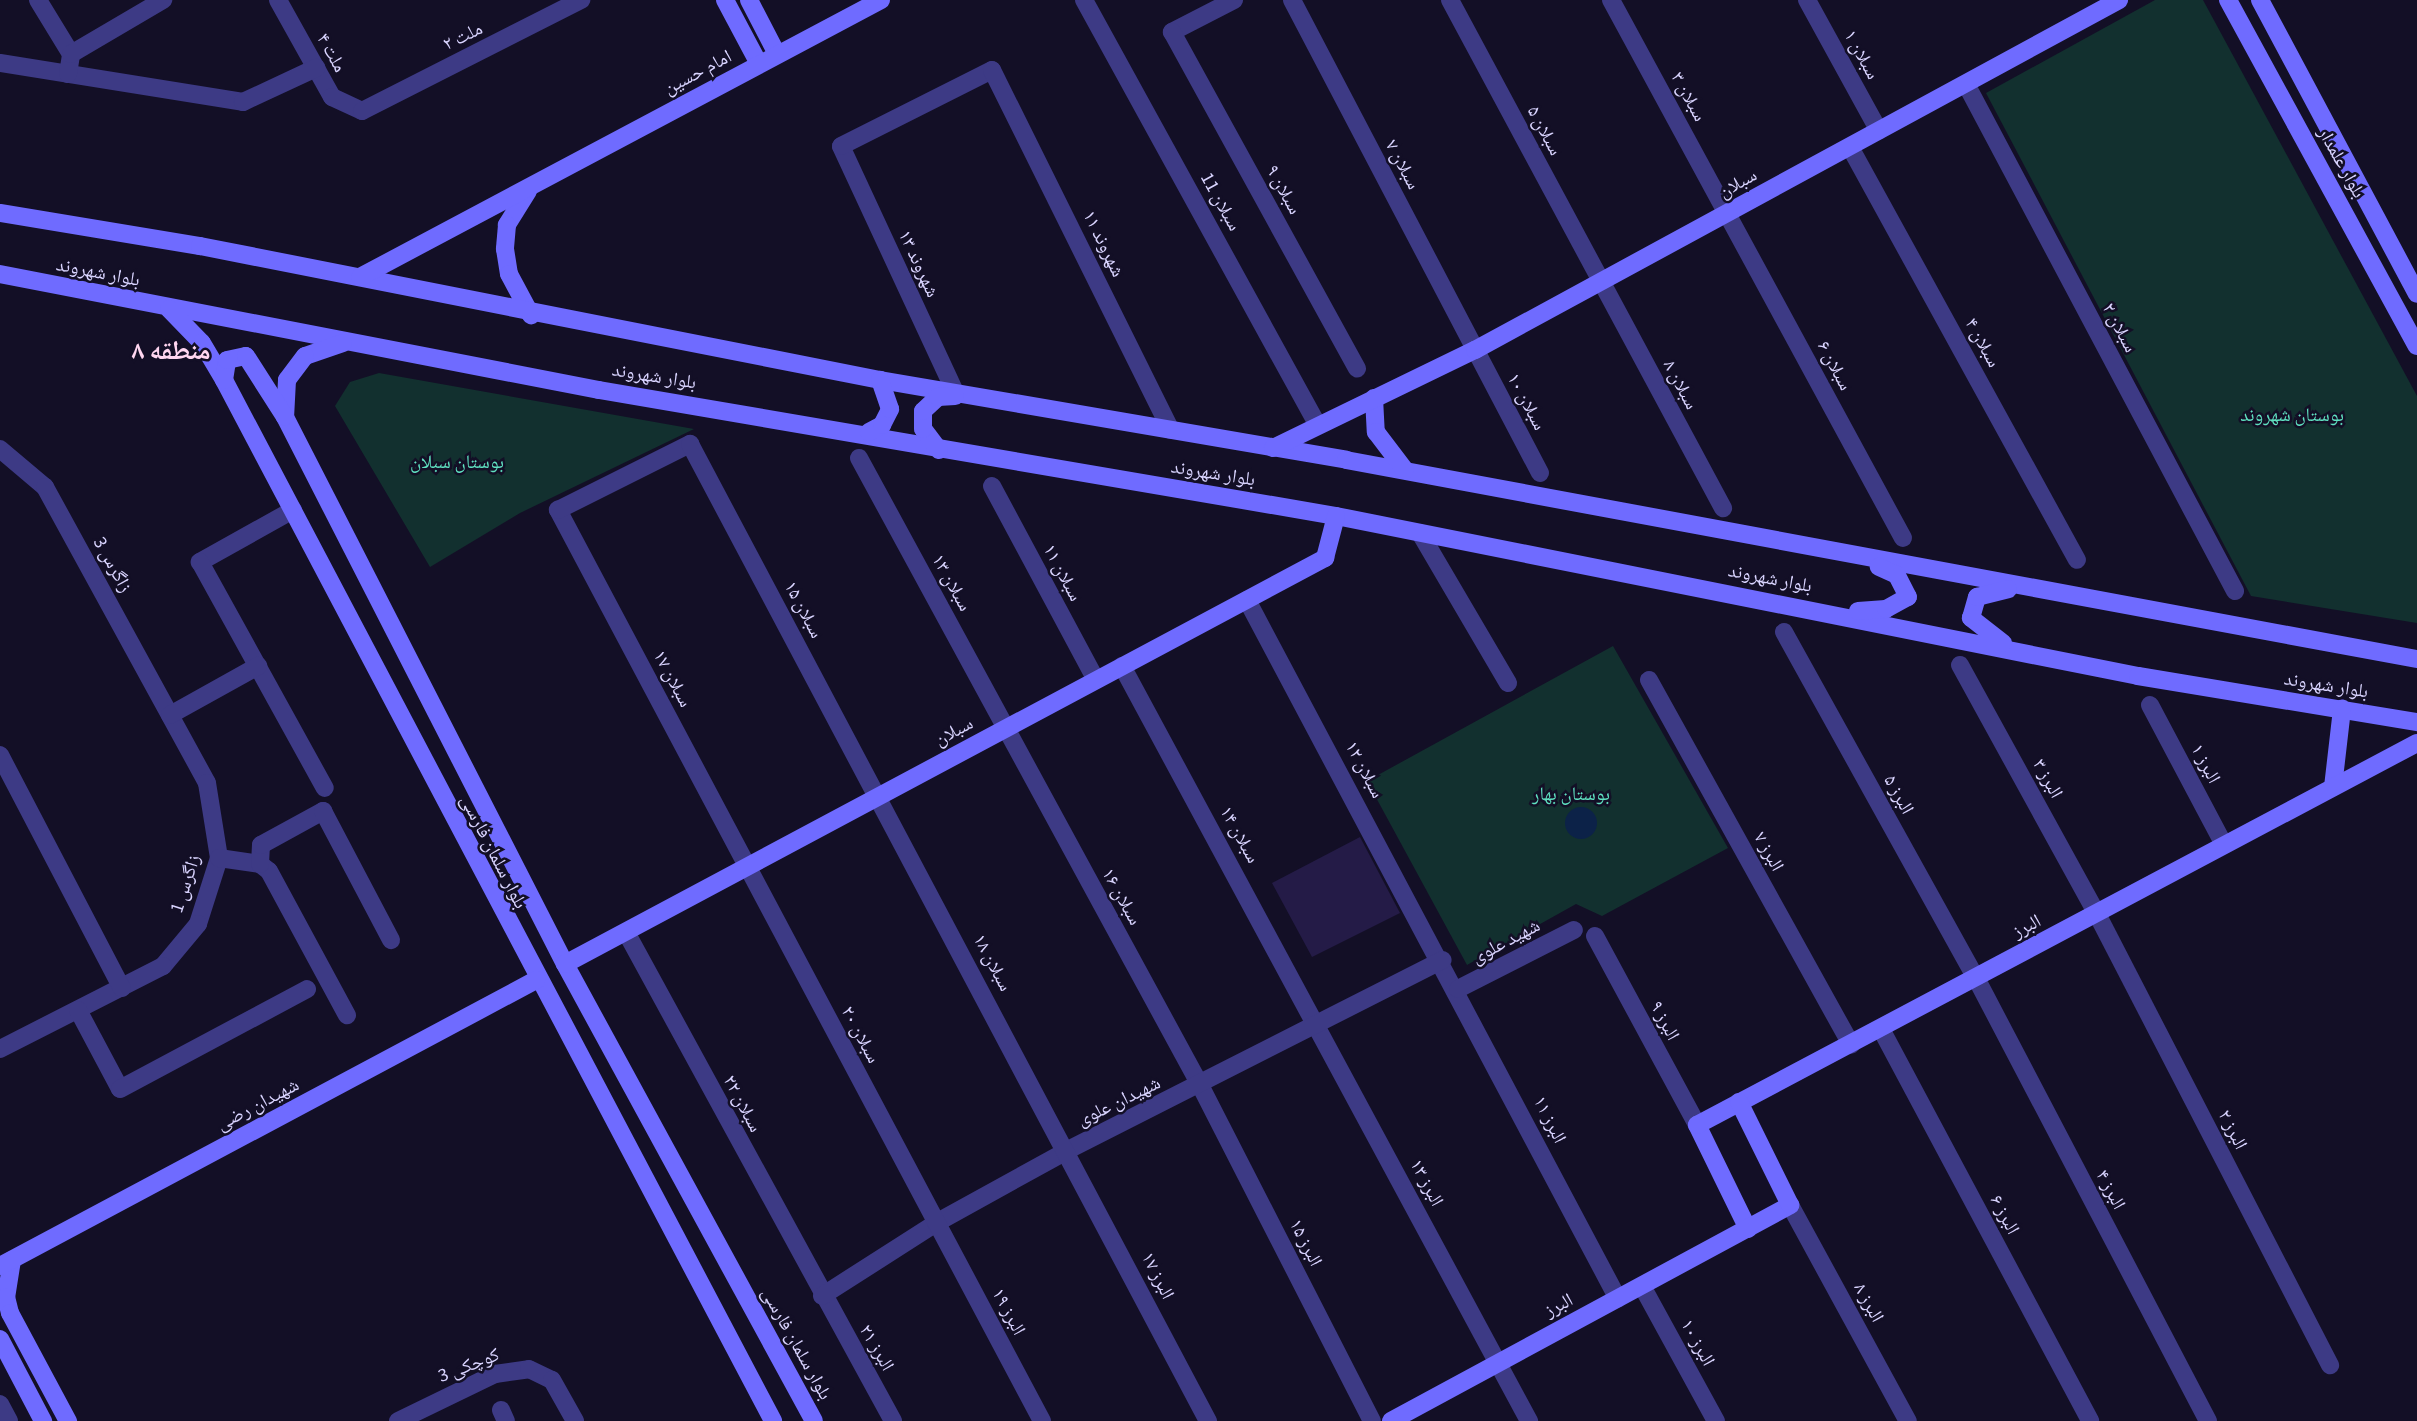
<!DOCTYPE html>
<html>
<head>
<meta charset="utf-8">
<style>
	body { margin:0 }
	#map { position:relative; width:2417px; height:1421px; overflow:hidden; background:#130f26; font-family:"Source Sans 3","Noto Naskh Arabic",sans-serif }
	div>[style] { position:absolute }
	.green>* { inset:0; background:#12302f }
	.water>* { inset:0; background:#0c2248 }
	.round { border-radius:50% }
	.building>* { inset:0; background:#241b47 }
	.street>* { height:18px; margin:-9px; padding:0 9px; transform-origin:9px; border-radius:9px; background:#3d3a85 }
	.secondary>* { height:18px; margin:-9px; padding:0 9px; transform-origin:9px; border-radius:9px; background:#6f6bff }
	span { translate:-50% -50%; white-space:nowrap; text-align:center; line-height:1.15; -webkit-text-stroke:5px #130f26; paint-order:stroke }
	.street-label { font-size:19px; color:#d9d4ff }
	.park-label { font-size:19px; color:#5fe0c0 }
	.district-label { font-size:26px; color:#ffd6f0; font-weight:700 }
</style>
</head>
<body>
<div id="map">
	<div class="green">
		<div style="clip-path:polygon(2155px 0,2203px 0,2417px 396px,2417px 623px,2251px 596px,1986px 93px)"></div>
		<div style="clip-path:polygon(379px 373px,694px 429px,520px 513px,430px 567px,335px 406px,350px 382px)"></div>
		<div style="clip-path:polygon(1613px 646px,1728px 848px,1602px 916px,1576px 904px,1467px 965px,1367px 781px)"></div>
	</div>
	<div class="water">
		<div class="round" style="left:1565px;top:807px;width:32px;height:32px"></div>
	</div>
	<div class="building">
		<div style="clip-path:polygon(1360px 837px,1400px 913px,1312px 957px,1272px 883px)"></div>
	</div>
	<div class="street">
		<div style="left:38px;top:0;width:63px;rotate:58.6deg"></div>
		<div style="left:278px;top:0;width:111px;rotate:60.9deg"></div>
		<div style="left:332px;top:97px;width:33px;rotate:25deg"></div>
		<div style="left:362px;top:111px;width:246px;rotate:-26.9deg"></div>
		<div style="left:1084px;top:0;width:485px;rotate:61.2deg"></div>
		<div style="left:1234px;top:0;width:70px;rotate:152.7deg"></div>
		<div style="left:1172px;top:32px;width:384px;rotate:61.2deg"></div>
		<div style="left:1292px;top:0;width:534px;rotate:62.33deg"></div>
		<div style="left:1450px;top:0;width:577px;rotate:61.75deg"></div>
		<div style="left:1611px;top:0;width:612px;rotate:61.51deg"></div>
		<div style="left:1807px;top:0;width:149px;rotate:61.2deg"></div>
		<div style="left:0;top:63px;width:246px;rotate:9.1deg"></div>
		<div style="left:243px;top:102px;width:81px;rotate:-25deg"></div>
		<div style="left:68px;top:74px;width:20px;rotate:-81deg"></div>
		<div style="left:71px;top:54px;width:107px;rotate:-30.4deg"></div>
		<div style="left:1966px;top:84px;width:574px;rotate:62.05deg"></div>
		<div style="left:1850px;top:147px;width:471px;rotate:61.2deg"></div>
		<div style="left:956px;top:394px;width:273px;rotate:-114.9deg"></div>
		<div style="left:841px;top:146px;width:169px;rotate:-26.7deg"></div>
		<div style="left:992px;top:70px;width:402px;rotate:63.6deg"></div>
		<div style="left:0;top:449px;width:59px;rotate:40.2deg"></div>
		<div style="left:45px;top:487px;width:337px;rotate:61.3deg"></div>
		<div style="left:207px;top:783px;width:76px;rotate:80.9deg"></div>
		<div style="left:219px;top:858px;width:69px;rotate:107.7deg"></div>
		<div style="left:198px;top:924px;width:55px;rotate:129.8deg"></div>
		<div style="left:163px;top:966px;width:183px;rotate:153deg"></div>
		<div style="left:859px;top:458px;width:714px;rotate:61.46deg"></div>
		<div style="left:1200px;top:1085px;width:377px;rotate:62.9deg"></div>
		<div style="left:992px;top:486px;width:220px;rotate:61.8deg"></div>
		<div style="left:293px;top:510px;width:107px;rotate:150.8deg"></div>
		<div style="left:200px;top:562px;width:258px;rotate:61.1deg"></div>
		<div style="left:1420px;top:533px;width:174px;rotate:59.6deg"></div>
		<div style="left:1247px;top:600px;width:791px;rotate:62.04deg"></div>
		<div style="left:1784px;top:632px;width:396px;rotate:61deg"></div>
		<div style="left:1976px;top:978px;width:500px;rotate:62.36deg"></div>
		<div style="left:1960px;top:665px;width:284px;rotate:61.2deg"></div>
		<div style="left:2097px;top:914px;width:508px;rotate:62.68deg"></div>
		<div style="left:1122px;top:666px;width:858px;rotate:61.67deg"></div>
		<div style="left:1649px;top:680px;width:417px;rotate:61deg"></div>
		<div style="left:2150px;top:705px;width:156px;rotate:62.1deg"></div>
		<div style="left:170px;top:715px;width:101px;rotate:-29.1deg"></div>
		<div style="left:0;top:755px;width:263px;rotate:62.4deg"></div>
		<div style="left:219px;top:858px;width:41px;rotate:8.3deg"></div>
		<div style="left:260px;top:864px;width:11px;rotate:38deg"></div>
		<div style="left:269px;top:871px;width:164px;rotate:61.6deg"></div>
		<div style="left:260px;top:864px;width:19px;rotate:-87deg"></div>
		<div style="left:261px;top:845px;width:71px;rotate:-28.7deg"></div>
		<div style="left:323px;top:811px;width:146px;rotate:62.2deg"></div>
		<div style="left:626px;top:932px;width:557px;rotate:61.36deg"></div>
		<div style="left:1595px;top:936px;width:215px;rotate:61.6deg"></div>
		<div style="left:1458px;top:989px;width:130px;rotate:-27deg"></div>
		<div style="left:78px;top:1010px;width:89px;rotate:62deg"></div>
		<div style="left:120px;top:1089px;width:212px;rotate:-28.1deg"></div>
		<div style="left:1881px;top:1029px;width:444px;rotate:61.9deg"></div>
		<div style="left:1790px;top:1205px;width:246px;rotate:61.4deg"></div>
		<div style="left:1642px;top:1286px;width:154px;rotate:61.3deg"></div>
		<div style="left:822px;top:1296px;width:135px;rotate:-32.6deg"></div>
		<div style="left:936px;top:1223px;width:151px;rotate:-28.9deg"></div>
		<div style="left:1068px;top:1150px;width:420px;rotate:-26.9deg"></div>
		<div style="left:0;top:1404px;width:19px;rotate:62deg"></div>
		<div style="left:501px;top:1410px;width:12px;rotate:66deg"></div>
		<div style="left:398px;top:1421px;width:108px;rotate:-25.9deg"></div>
		<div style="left:495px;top:1374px;width:34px;rotate:-8deg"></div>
		<div style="left:529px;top:1369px;width:25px;rotate:26deg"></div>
		<div style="left:552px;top:1380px;width:47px;rotate:60.7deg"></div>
		<div style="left:1042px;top:1421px;width:1032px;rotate:-117.98deg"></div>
		<div style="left:558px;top:510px;width:148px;rotate:-26.6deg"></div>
		<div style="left:690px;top:444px;width:1106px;rotate:62.07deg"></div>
	</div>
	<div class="secondary">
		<div style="left:725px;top:0;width:72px;rotate:62deg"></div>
		<div style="left:749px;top:0;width:61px;rotate:62.6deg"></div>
		<div style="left:2228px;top:0;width:394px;rotate:61.4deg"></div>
		<div style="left:2260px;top:0;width:333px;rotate:61.9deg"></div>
		<div style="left:528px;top:191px;width:40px;rotate:122deg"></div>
		<div style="left:507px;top:225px;width:24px;rotate:95deg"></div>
		<div style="left:505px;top:249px;width:25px;rotate:81deg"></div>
		<div style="left:509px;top:274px;width:47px;rotate:61.8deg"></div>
		<div style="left:0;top:213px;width:203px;rotate:9.4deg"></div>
		<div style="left:200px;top:246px;width:693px;rotate:11.15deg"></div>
		<div style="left:880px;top:380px;width:473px;rotate:9.7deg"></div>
		<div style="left:1346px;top:460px;width:1089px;rotate:10.53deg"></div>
		<div style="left:0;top:274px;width:610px;rotate:10.96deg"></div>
		<div style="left:599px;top:390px;width:748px;rotate:9.7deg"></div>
		<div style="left:1336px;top:516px;width:818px;rotate:11.28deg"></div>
		<div style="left:2138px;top:676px;width:283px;rotate:9.4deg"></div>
		<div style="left:360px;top:277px;width:590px;rotate:-28deg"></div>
		<div style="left:169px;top:309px;width:47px;rotate:45.9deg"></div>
		<div style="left:202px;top:343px;width:43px;rotate:59.3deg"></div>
		<div style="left:224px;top:380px;width:1177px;rotate:62.19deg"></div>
		<div style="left:343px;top:343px;width:40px;rotate:161.1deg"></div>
		<div style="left:305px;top:356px;width:30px;rotate:127deg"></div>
		<div style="left:287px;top:380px;width:37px;rotate:93deg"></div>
		<div style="left:285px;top:417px;width:614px;rotate:62.89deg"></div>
		<div style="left:565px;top:964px;width:520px;rotate:61.42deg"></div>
		<div style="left:224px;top:380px;width:20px;rotate:-81deg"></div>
		<div style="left:227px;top:360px;width:19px;rotate:-12deg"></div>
		<div style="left:246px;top:356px;width:72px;rotate:57.4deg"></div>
		<div style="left:1374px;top:398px;width:34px;rotate:87deg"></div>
		<div style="left:1376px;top:432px;width:48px;rotate:52.7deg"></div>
		<div style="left:869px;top:432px;width:15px;rotate:-28deg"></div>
		<div style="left:882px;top:425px;width:18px;rotate:-63deg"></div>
		<div style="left:890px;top:409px;width:31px;rotate:-109deg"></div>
		<div style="left:1273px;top:448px;width:225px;rotate:-25.9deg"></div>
		<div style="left:1475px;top:350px;width:733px;rotate:-28.52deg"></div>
		<div style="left:939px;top:450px;width:26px;rotate:-127deg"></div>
		<div style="left:923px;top:429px;width:18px;rotate:-90deg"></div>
		<div style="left:923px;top:411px;width:21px;rotate:-43deg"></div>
		<div style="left:938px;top:397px;width:17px;rotate:-3deg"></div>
		<div style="left:1858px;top:611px;width:28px;rotate:-4deg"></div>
		<div style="left:1886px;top:609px;width:25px;rotate:-29deg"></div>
		<div style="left:1908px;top:597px;width:25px;rotate:-117deg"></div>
		<div style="left:1897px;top:575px;width:20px;rotate:-156deg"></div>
		<div style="left:2003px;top:643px;width:41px;rotate:-142deg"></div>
		<div style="left:1971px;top:618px;width:22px;rotate:-74deg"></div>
		<div style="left:1977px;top:597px;width:32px;rotate:-14deg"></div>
		<div style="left:2333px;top:787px;width:79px;rotate:-83.4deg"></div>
		<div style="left:565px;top:964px;width:862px;rotate:-28.11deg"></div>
		<div style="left:1325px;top:558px;width:43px;rotate:-75.3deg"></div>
		<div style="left:1748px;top:1229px;width:116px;rotate:-116.1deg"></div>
		<div style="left:1697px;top:1125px;width:815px;rotate:-27.95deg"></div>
		<div style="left:12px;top:1260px;width:37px;rotate:99deg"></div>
		<div style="left:6px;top:1297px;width:16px;rotate:76deg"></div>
		<div style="left:10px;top:1313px;width:123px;rotate:61.8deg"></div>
		<div style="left:0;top:1266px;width:608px;rotate:-28.08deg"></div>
		<div style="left:0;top:1339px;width:93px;rotate:62.3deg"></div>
		<div style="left:1391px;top:1421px;width:454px;rotate:-28.4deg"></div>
		<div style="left:1790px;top:1205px;width:115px;rotate:-116.3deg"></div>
	</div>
	<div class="street-label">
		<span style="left:463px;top:37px;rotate:-26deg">ملت ۲</span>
		<span style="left:331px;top:53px;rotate:61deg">ملت ۴</span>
		<span style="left:1861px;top:55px;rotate:61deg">سبلان ۱</span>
		<span style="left:698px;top:73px;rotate:-28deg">امام حسین</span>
		<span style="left:1688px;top:97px;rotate:61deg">سبلان ۳</span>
		<span style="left:1544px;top:131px;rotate:62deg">سبلان ۵</span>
		<span style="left:2341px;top:163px;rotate:61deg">بلوار علمدار</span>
		<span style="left:1402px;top:165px;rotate:62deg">سبلان ۷</span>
		<span style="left:1738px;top:184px;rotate:-29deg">سبلان</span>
		<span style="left:1283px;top:190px;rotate:61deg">سبلان ۹</span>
		<span style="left:1220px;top:202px;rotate:61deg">سبلان 11</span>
		<span style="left:1103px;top:244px;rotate:64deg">شهروند ۱۱</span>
		<span style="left:918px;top:264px;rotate:65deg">شهروند ۱۳</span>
		<span style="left:98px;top:273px;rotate:11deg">بلوار شهروند</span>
		<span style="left:2119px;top:328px;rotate:62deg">سبلان ۲</span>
		<span style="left:1982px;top:343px;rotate:61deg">سبلان ۴</span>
		<span style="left:1834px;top:366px;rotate:62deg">سبلان ۶</span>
		<span style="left:654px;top:377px;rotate:9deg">بلوار شهروند</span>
		<span style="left:1680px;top:385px;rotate:62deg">سبلان ۸</span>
		<span style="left:1526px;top:402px;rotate:62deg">سبلان ۱۰</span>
		<span style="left:1213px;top:474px;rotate:9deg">بلوار شهروند</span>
		<span style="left:112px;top:565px;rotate:61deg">زاگرس 3</span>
		<span style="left:1062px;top:573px;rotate:62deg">سبلان ۱۱</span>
		<span style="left:1770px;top:579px;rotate:11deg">بلوار شهروند</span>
		<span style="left:951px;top:583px;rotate:61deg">سبلان ۱۳</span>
		<span style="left:803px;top:610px;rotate:62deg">سبلان ۱۵</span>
		<span style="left:672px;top:679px;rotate:62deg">سبلان ۱۷</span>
		<span style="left:2326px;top:686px;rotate:9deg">بلوار شهروند</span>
		<span style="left:954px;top:732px;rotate:-28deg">سبلان</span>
		<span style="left:2205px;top:764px;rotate:62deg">البرز ۱</span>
		<span style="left:1364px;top:770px;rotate:62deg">سبلان ۱۲</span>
		<span style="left:2047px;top:779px;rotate:61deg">البرز ۳</span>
		<span style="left:1898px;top:795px;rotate:61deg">البرز ۵</span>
		<span style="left:1239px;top:835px;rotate:61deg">سبلان ۱۴</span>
		<span style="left:493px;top:852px;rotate:63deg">بلوار سلمان فارسی</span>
		<span style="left:1768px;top:852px;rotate:61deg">البرز ۷</span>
		<span style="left:186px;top:884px;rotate:-72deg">زاگرس 1</span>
		<span style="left:1121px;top:897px;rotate:61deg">سبلان ۱۶</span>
		<span style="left:2027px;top:927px;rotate:-28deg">البرز</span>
		<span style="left:1506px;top:942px;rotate:-28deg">شهید علوی</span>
		<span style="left:992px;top:963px;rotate:62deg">سبلان ۱۸</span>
		<span style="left:1664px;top:1021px;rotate:62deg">البرز ۹</span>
		<span style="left:860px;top:1035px;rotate:62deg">سبلان ۲۰</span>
		<span style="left:1119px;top:1102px;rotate:-26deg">شهیدان علوی</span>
		<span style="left:742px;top:1104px;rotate:62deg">سبلان ۲۲</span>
		<span style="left:258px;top:1105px;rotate:-28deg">شهیدان رضی</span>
		<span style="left:1549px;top:1120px;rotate:63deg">البرز ۱۱</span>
		<span style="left:2232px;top:1130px;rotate:63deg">البرز ۲</span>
		<span style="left:1426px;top:1183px;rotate:62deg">البرز ۱۳</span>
		<span style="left:2110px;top:1190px;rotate:62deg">البرز ۴</span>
		<span style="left:2004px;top:1215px;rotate:62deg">البرز ۶</span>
		<span style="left:1305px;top:1243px;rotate:63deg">البرز ۱۵</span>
		<span style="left:1157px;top:1276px;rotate:63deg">البرز ۱۷</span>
		<span style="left:1868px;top:1303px;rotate:61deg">البرز ۸</span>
		<span style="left:1559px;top:1306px;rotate:-28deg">البرز</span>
		<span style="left:1008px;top:1312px;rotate:62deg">البرز ۱۹</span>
		<span style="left:1697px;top:1343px;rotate:61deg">البرز ۱۰</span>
		<span style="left:796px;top:1344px;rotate:61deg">بلوار سلمان فارسی</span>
		<span style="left:876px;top:1348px;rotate:60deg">البرز ۲۱</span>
		<span style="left:469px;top:1366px;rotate:-21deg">کوچکی 3</span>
	</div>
	<div class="park-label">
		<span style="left:2292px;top:416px">بوستان شهروند</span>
		<span style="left:457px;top:463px">بوستان سبلان</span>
		<span style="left:1571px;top:795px">بوستان بهار</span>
	</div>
	<div class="district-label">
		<span style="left:171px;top:351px">منطقه ۸</span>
	</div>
</div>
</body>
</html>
